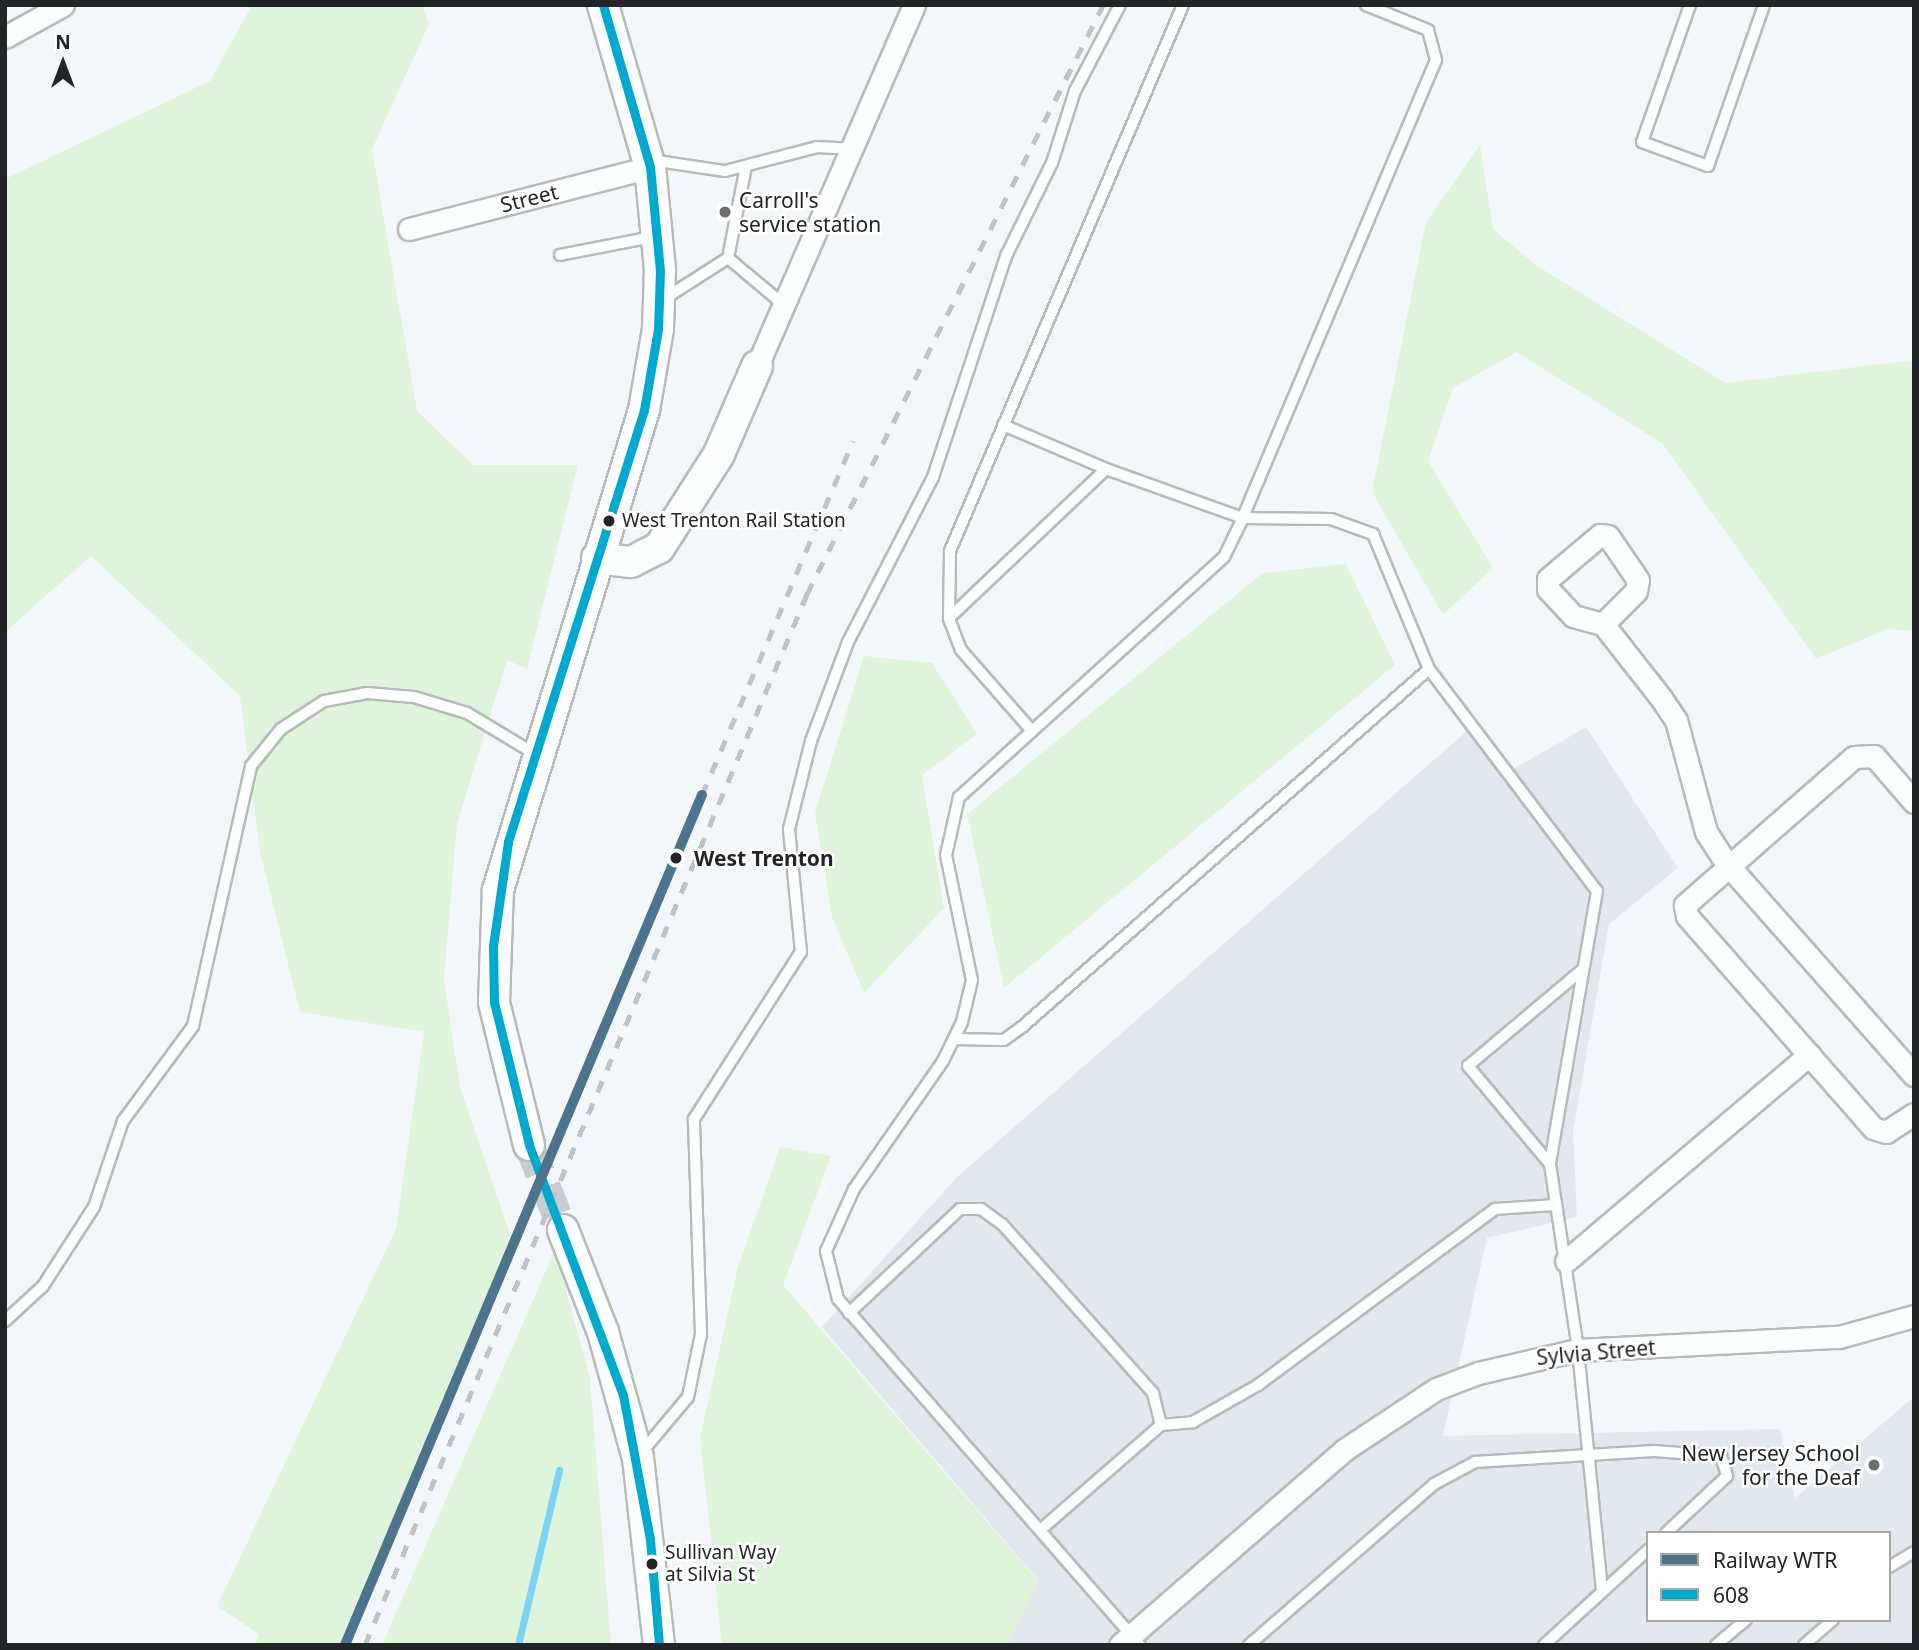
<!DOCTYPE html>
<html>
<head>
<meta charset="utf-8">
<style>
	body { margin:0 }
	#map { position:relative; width:1919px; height:1650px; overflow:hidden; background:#f4f7f9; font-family:"Noto Sans",sans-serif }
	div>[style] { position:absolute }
	.built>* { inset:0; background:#e2e8ee }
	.green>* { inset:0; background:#def5dc }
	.stream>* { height:7px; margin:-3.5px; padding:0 3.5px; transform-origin:3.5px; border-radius:3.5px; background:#7ad5f5 }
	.secondary-tunnel>* { height:30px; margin-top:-15px; transform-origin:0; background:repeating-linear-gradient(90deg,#cacdcf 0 30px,transparent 0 45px) }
	.roads { filter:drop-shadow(2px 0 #b7b9ba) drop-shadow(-2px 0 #b7b9ba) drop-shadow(0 2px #b7b9ba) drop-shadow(0 -2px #b7b9ba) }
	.service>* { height:10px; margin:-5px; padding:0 5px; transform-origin:5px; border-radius:5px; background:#fdfefe }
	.minor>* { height:21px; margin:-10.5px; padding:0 10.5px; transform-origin:10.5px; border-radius:10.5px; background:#fdfefe }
	.secondary>* { height:30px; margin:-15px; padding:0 15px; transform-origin:15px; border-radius:15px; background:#fdfefe }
	.rail>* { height:5px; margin-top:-2.5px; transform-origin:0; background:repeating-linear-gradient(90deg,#c1c2c3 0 12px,transparent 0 24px) }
	.bus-1>* { height:9px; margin:-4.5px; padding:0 4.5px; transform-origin:4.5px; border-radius:4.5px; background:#00a9ce }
	.rail-1>* { height:10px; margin:-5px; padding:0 5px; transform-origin:5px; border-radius:5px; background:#4c748c }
	.dots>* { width:19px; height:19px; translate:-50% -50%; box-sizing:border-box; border:4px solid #fff; border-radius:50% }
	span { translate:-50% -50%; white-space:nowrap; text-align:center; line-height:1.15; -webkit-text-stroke:5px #fff; paint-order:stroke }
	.bus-label { font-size:19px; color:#232425 }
	.left { translate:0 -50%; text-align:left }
	.street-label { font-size:21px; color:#232425 }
	.poi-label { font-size:21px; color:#232425 }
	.right { translate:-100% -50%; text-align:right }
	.stop-label { font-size:21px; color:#232425; font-weight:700 }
	.frame { position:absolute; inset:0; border:7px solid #232425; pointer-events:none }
	.legend { position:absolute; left:1646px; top:1531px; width:245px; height:91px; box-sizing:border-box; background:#fff; border:2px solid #a7a7a8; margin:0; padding:9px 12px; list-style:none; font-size:21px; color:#232425 }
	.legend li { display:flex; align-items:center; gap:14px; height:35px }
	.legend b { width:35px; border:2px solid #a7a7a8 }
	.north { position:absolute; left:28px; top:28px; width:70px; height:70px; -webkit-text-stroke:5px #fff; paint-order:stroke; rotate:0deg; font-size:19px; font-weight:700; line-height:28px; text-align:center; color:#232425 }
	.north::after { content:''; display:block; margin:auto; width:24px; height:32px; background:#232425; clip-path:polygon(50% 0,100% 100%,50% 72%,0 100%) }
</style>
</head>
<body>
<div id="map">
	<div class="built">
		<div style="clip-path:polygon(evenodd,1586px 727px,1678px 868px,1609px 924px,1573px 1132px,1577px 1217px,1487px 1238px,1443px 1436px,1780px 1429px,1795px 1498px,1914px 1397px,1914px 1645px,1007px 1645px,1038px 1580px,822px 1327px,957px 1177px,1467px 731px,1505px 774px,1586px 727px,1648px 1533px,1889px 1533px,1889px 1620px,1648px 1620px,1648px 1533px)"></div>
	</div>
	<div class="green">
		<div style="clip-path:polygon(252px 5px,422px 5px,429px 24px,372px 149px,417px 411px,473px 465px,578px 465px,527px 669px,507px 660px,457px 824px,444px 979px,460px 1087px,515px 1249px,350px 1645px,255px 1645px,259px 1634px,217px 1606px,396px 1229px,424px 1032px,300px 1012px,260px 852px,240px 696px,91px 556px,5px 632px,5px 179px,210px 81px)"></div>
		<div style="clip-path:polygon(1480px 145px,1493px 229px,1536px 265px,1725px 383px,1914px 360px,1914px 631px,1887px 629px,1816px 659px,1663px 444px,1517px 352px,1453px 388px,1428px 461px,1493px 568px,1443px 615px,1372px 492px,1426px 222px)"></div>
		<div style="clip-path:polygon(1346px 564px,1395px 665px,1004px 988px,967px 814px,1263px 573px)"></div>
		<div style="clip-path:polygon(864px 656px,932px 663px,977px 734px,922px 775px,944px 908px,864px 993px,832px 917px,815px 813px)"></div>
		<div style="clip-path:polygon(780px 1147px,831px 1156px,783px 1285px,1038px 1581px,1007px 1645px,722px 1645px,700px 1437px,738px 1267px)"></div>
		<div style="clip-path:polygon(555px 1250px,590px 1378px,611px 1645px,382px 1645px)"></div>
	</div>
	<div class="stream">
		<div style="left:518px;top:1645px;width:180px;rotate:-76.8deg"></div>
	</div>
	<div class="secondary-tunnel">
		<div style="left:529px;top:1145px;width:92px;rotate:68.2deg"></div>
	</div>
	<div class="roads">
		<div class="service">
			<div style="left:1366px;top:5px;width:67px;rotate:22deg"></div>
			<div style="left:1428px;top:30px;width:31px;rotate:75deg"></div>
			<div style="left:1436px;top:60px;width:497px;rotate:112.9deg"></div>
			<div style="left:1243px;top:518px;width:88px;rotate:0.7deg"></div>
			<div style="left:1331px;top:519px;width:45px;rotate:19.7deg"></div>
			<div style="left:1373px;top:534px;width:146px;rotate:67.5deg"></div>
			<div style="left:1690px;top:5px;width:145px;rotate:109.3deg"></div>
			<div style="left:1642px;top:142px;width:70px;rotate:20deg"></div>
			<div style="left:1708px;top:166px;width:170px;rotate:-70.8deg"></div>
			<div style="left:651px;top:160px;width:75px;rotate:8.5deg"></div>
			<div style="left:725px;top:171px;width:95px;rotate:-14.6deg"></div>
			<div style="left:817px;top:147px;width:34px;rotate:3deg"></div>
			<div style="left:560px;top:255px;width:95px;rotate:-11deg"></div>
			<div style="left:728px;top:258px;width:94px;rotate:-78.9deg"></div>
			<div style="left:664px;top:299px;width:76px;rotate:-32.6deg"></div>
			<div style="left:728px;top:258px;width:73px;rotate:40deg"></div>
			<div style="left:1003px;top:425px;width:112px;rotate:23.1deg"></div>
			<div style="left:949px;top:618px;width:216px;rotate:-43.5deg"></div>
			<div style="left:1106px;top:469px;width:145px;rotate:19.7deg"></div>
			<div style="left:1243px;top:518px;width:43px;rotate:116deg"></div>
			<div style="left:1224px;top:557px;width:358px;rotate:137.8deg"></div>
			<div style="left:959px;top:797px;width:59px;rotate:102.6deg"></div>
			<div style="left:946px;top:855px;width:128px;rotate:78.3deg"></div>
			<div style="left:972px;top:980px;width:43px;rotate:103.4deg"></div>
			<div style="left:962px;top:1022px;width:43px;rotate:116deg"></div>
			<div style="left:943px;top:1061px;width:156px;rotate:124.8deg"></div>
			<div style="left:854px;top:1189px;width:68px;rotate:114.3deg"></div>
			<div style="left:826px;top:1251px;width:49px;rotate:76deg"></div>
			<div style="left:838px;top:1299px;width:459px;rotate:48.9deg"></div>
			<div style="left:1032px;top:731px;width:108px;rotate:-131.2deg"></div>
			<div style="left:961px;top:650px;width:34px;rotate:-111deg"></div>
			<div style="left:949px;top:618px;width:67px;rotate:-89.1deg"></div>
			<div style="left:950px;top:551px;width:594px;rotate:-66.89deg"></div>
			<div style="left:954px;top:1039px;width:50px;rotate:1.1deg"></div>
			<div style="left:1004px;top:1040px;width:22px;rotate:-36deg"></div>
			<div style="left:1022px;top:1027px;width:542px;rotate:-41.34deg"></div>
			<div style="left:1429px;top:669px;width:278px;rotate:52.9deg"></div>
			<div style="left:1597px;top:891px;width:277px;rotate:99.8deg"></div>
			<div style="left:1550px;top:1164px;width:188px;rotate:81.4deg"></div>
			<div style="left:1578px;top:1350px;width:243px;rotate:84.3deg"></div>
			<div style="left:1550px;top:1164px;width:128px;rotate:-129.9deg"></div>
			<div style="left:1468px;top:1066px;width:150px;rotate:-40.1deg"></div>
			<div style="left:849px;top:1313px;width:152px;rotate:-43.1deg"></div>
			<div style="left:960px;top:1209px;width:21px"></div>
			<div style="left:981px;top:1209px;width:26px;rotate:36deg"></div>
			<div style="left:1002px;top:1224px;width:227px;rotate:48.2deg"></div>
			<div style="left:1153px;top:1393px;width:33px;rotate:76deg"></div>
			<div style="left:1161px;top:1425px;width:160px;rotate:139deg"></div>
			<div style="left:5px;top:1321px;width:52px;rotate:-42.6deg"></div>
			<div style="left:43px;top:1286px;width:94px;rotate:-57.2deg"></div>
			<div style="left:94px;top:1207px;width:91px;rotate:-71.4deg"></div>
			<div style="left:123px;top:1121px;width:118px;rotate:-53.6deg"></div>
			<div style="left:193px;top:1026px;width:266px;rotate:-77.4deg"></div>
			<div style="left:251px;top:766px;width:48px;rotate:-51deg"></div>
			<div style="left:281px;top:729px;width:51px;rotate:-33.1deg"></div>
			<div style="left:324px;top:701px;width:44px;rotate:-10.5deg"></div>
			<div style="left:367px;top:693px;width:47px;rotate:4.9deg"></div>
			<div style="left:414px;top:697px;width:55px;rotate:16.8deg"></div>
			<div style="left:467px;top:713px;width:79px;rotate:31.1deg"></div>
			<div style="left:1161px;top:1425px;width:32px;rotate:-5deg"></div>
			<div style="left:1193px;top:1422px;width:75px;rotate:-29.6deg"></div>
			<div style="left:1258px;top:1385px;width:295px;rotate:-36.6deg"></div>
			<div style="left:1495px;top:1209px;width:61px;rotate:-3.8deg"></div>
			<div style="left:641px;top:1453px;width:73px;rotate:-50deg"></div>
			<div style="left:688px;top:1397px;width:64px;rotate:-78.3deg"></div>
			<div style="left:701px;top:1334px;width:215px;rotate:-91.9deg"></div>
			<div style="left:694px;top:1119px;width:198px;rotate:-57.4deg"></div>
			<div style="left:801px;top:952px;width:124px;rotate:-95.6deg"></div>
			<div style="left:789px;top:829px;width:91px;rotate:-76deg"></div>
			<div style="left:811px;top:741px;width:106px;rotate:-69.5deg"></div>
			<div style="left:848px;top:642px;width:186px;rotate:-62.7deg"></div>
			<div style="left:933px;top:477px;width:233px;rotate:-71.7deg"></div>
			<div style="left:1006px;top:256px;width:104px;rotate:-63.7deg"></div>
			<div style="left:1052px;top:163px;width:76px;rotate:-72.3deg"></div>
			<div style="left:1075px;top:91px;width:97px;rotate:-62.4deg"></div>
			<div style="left:1889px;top:1567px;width:29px;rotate:-31deg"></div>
			<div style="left:1249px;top:1645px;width:245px;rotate:-41deg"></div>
			<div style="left:1434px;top:1484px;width:47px;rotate:-28.2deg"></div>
			<div style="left:1475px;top:1462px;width:179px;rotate:-3.5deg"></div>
			<div style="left:1654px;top:1451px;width:67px;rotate:4.3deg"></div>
			<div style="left:1721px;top:1456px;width:21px;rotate:73deg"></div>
			<div style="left:1727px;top:1476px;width:83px;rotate:136.9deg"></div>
			<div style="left:1544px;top:1645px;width:141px;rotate:-42.4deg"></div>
			<div style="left:1716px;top:1645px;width:39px;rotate:-40deg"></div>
			<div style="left:1804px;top:1645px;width:38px;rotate:-41deg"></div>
		</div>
		<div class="minor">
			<div style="left:5px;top:37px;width:66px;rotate:-28.9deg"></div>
			<div style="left:409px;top:229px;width:249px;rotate:-14.4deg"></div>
			<div style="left:757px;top:366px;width:394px;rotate:-66.5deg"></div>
			<div style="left:1603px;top:624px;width:47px;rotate:-45deg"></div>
			<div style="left:1636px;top:591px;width:11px;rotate:-80deg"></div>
			<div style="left:1638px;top:580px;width:53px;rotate:-124.3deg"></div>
			<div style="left:1608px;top:536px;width:8px;rotate:-173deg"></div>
			<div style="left:1600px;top:535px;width:68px;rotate:139.8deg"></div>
			<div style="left:1548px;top:579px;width:10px;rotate:90deg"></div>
			<div style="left:1548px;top:589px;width:37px;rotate:47deg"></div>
			<div style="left:1573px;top:616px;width:31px;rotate:15deg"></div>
			<div style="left:1603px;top:624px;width:94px;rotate:51.9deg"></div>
			<div style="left:1661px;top:698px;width:27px;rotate:56deg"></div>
			<div style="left:1676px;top:720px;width:116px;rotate:75deg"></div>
			<div style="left:1706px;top:832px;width:38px;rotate:57deg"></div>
			<div style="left:1727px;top:864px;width:282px;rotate:48.5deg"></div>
			<div style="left:1914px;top:802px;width:61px;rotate:-131deg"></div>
			<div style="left:1874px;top:756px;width:20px;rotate:177deg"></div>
			<div style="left:1854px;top:757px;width:225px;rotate:138.8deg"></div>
			<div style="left:1685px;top:905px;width:11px;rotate:80deg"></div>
			<div style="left:1687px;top:916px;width:282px;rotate:48.7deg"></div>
			<div style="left:1873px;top:1128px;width:14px;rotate:17deg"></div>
			<div style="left:1886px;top:1132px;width:33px;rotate:-33deg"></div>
			<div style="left:1566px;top:1261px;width:319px;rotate:-40.3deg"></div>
			<div style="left:1120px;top:1645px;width:297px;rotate:-41deg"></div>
			<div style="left:1344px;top:1450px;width:110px;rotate:-33.5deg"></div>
			<div style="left:1436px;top:1389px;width:45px;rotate:-20.9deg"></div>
			<div style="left:1478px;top:1373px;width:103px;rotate:-13deg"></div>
			<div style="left:1578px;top:1350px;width:261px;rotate:-2.9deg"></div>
			<div style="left:1839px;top:1337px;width:78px;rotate:-15.6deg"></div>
		</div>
		<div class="secondary">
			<div style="left:597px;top:558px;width:34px;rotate:7deg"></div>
			<div style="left:631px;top:562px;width:31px;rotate:-27deg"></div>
			<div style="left:659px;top:548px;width:112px;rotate:-57.4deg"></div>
			<div style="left:719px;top:454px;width:96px;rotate:-66.6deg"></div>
			<div style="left:529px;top:1145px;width:147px;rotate:-103.8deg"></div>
			<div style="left:494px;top:1002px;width:112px;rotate:-88deg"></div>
			<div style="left:498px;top:890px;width:502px;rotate:-73.08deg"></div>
			<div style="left:644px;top:410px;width:82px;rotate:-80.2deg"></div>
			<div style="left:658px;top:329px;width:59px;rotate:-88.1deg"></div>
			<div style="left:660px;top:270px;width:103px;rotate:-95.5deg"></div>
			<div style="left:650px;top:167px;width:169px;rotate:-106.2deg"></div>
			<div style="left:563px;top:1230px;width:110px;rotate:68.6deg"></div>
			<div style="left:603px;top:1332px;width:131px;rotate:74.5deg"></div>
			<div style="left:638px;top:1458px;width:188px;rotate:83.6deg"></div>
		</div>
	</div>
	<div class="rail">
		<div style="left:702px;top:795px;width:385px;rotate:-66.9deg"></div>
		<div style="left:365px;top:1645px;width:1140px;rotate:-67.19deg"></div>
		<div style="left:807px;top:594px;width:659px;rotate:-63.32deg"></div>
	</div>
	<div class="bus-1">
		<div style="left:603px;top:5px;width:169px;rotate:73.8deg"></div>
		<div style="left:650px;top:167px;width:103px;rotate:84.5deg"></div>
		<div style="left:660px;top:270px;width:59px;rotate:91.9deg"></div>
		<div style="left:658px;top:329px;width:82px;rotate:99.8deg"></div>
		<div style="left:644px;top:410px;width:453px;rotate:107.5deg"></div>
		<div style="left:508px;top:842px;width:105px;rotate:98.2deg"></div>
		<div style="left:493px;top:946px;width:56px;rotate:89deg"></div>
		<div style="left:494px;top:1002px;width:147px;rotate:76.2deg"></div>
		<div style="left:529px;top:1145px;width:267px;rotate:69.4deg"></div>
		<div style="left:623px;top:1395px;width:147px;rotate:79.4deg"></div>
		<div style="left:650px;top:1539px;width:106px;rotate:85.1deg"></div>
	</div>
	<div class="rail-1">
		<div style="left:345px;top:1645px;width:922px;rotate:-67.22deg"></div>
	</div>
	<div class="dots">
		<div style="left:725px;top:212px;background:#6c6e6f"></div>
		<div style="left:609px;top:521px;background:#232425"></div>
		<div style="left:676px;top:858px;background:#232425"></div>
		<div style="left:1874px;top:1465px;background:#6c6e6f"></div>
		<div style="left:652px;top:1564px;background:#232425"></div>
	</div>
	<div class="bus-label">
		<span class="left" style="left:622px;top:521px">West Trenton Rail Station</span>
		<span class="left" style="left:665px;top:1564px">Sullivan Way<br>at Silvia St</span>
	</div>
	<div class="street-label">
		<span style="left:529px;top:198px;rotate:-14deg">Street</span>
		<span style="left:1596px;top:1352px;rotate:-5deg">Sylvia Street</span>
	</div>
	<div class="poi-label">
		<span class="left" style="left:739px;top:212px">Carroll's<br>service station</span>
		<span class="right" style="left:1860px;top:1465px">New Jersey School<br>for the Deaf</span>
	</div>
	<div class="stop-label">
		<span class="left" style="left:694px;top:858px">West Trenton</span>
	</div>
	<div class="frame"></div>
	<ul class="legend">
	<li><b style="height:9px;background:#4c748c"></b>Railway WTR</li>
	<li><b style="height:9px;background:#00a9ce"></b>608</li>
	</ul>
	<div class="north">N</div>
</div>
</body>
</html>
